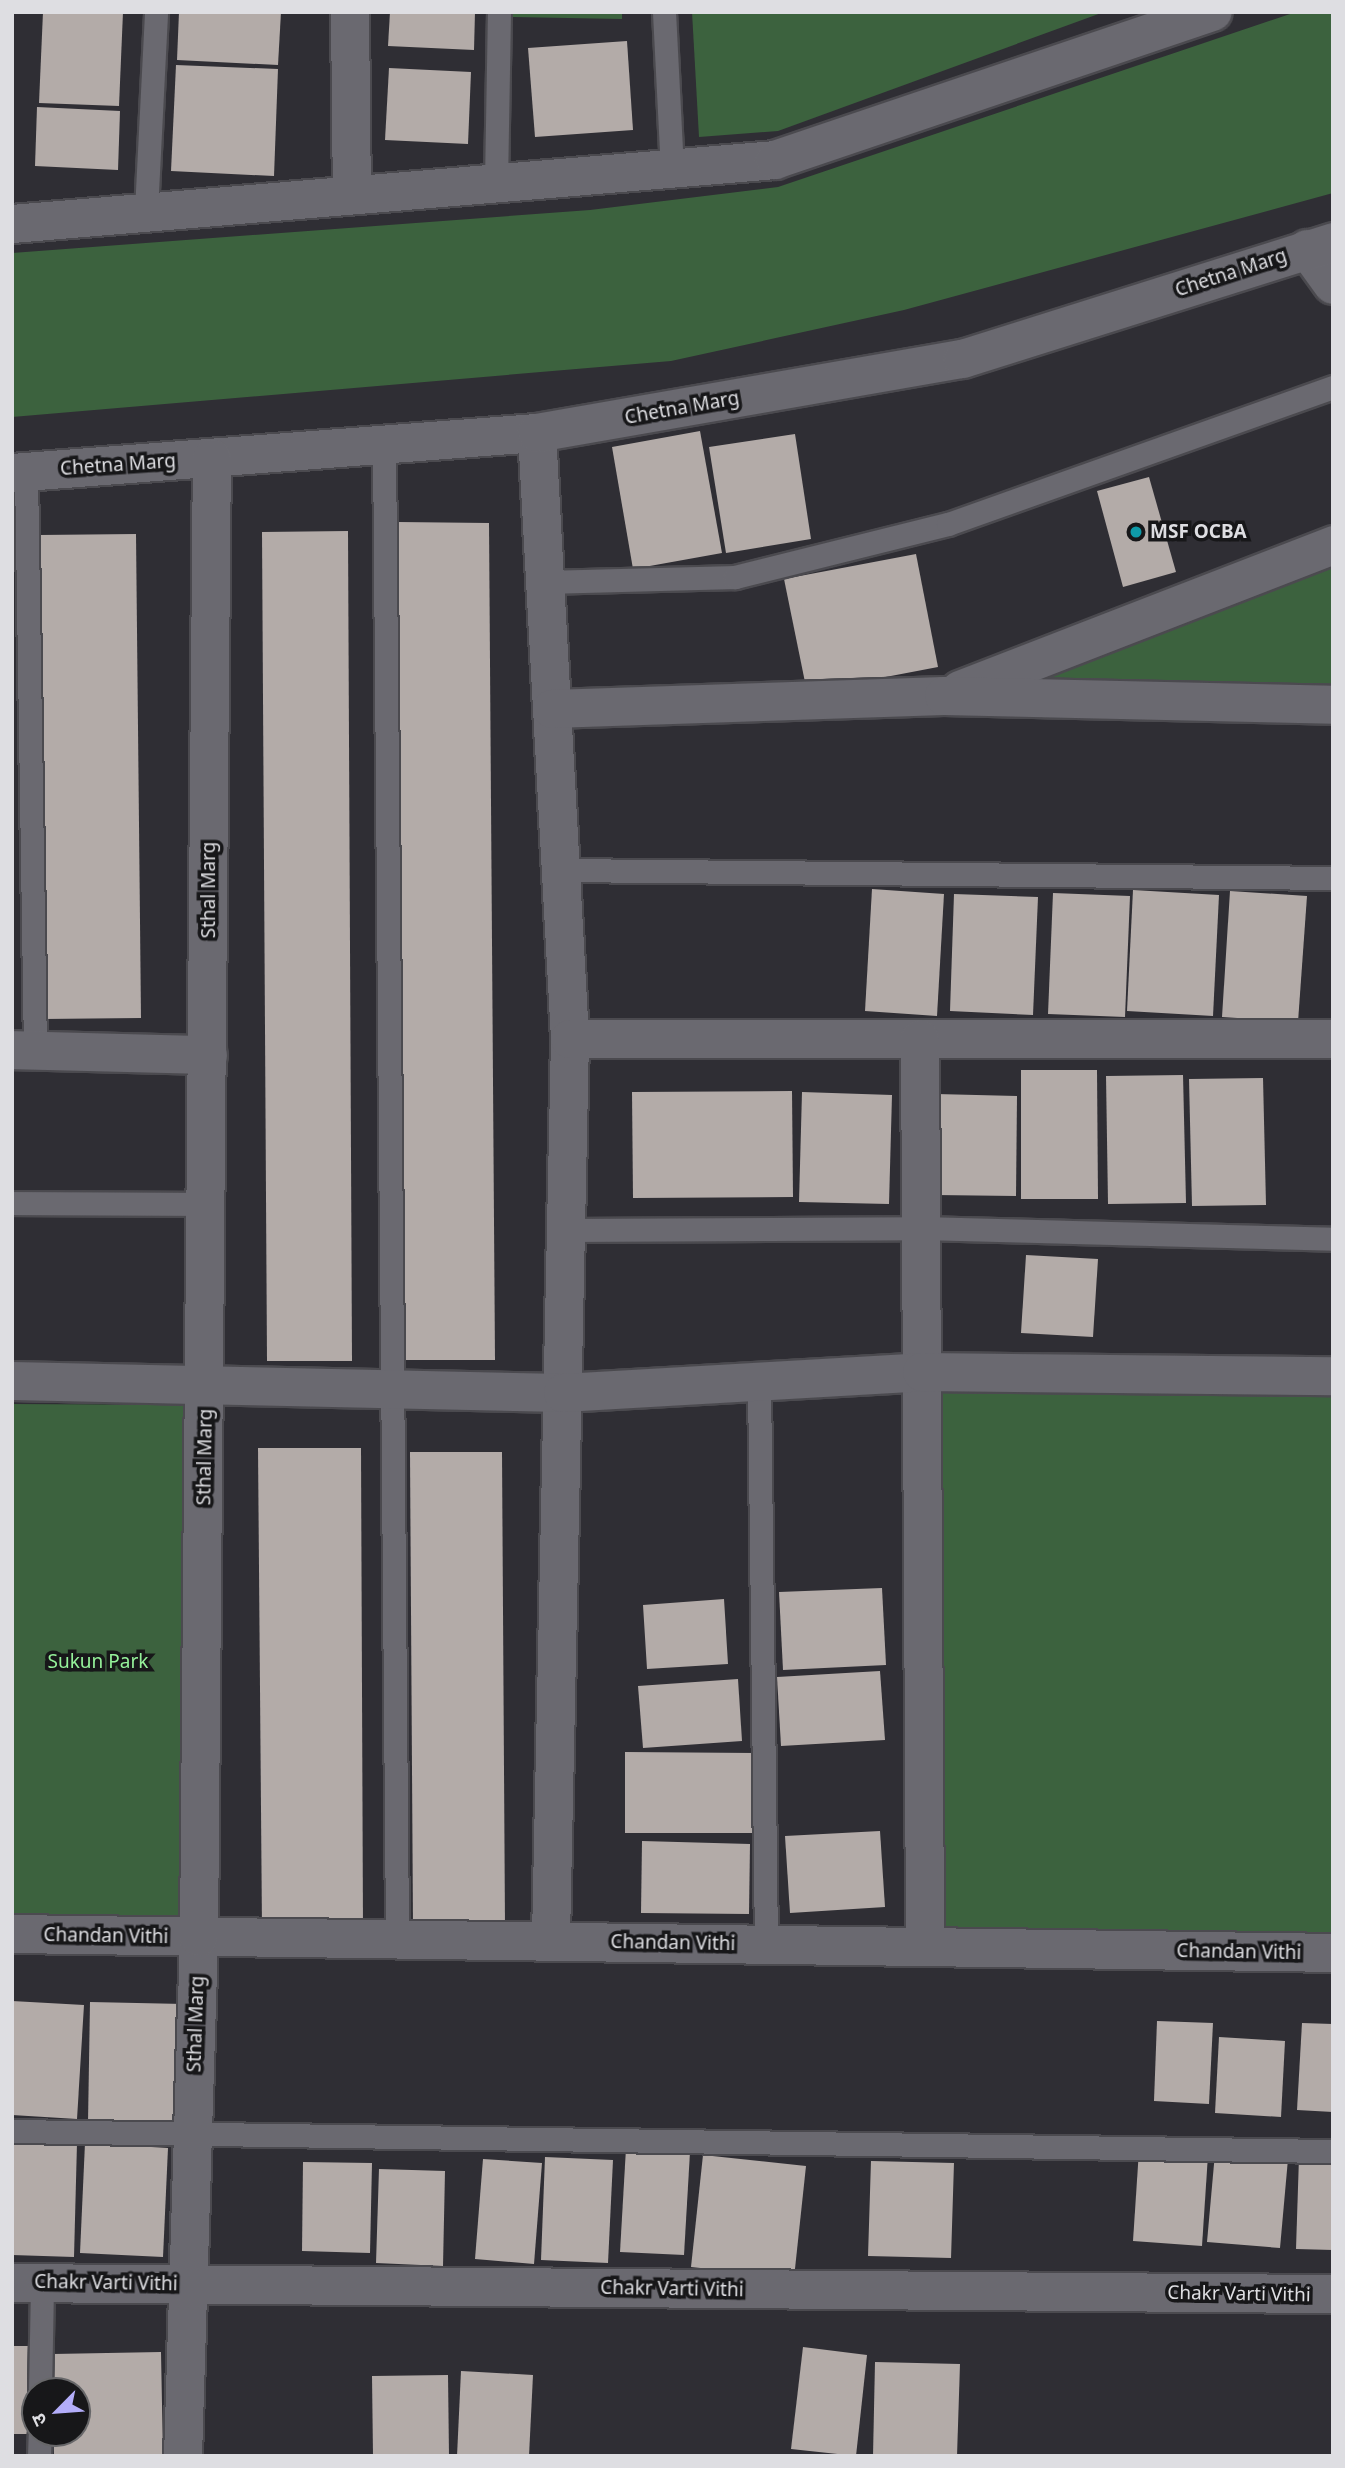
<!DOCTYPE html>
<html>
<head>
<meta charset="utf-8">
<style>
	body { margin:0 }
	#map { position:relative; width:1345px; height:2468px; overflow:hidden; background:#2f2e34; font-family:"Noto Sans","Noto Sans Devanagari",sans-serif }
	div>[style] { position:absolute }
	.green>* { inset:0; background:#3c623e }
	.building>* { inset:0; background:#b3aba8 }
	.roads { filter:drop-shadow(2px 0 #4b4a4f) drop-shadow(-2px 0 #4b4a4f) drop-shadow(0 2px #4b4a4f) drop-shadow(0 -2px #4b4a4f) }
	.lane>* { height:23px; margin:-11.5px; padding:0 11.5px; transform-origin:11.5px; border-radius:11.5px; background:#6a6970 }
	.street>* { height:38px; margin:-19px; padding:0 19px; transform-origin:19px; border-radius:19px; background:#6a6970 }
	.dots>* { width:19px; height:19px; translate:-50% -50%; box-sizing:border-box; border:4px solid #171719; border-radius:50% }
	span { translate:-50% -50%; white-space:nowrap; text-align:center; line-height:1.15; -webkit-text-stroke:7px #171719; paint-order:stroke }
	.street-label { font-size:19px; color:#dedee2 }
	.poi-label { font-size:19px; color:#dedee2; font-weight:700 }
	.left { translate:0 -50%; text-align:left }
	.park-label { font-size:19px; color:#95f19a }
	.frame { position:absolute; inset:0; border:14px solid #dedee2; pointer-events:none }
	.north { position:absolute; left:21px; top:2377px; width:70px; height:70px; box-sizing:border-box; background:#171719; border:2px solid #676769; border-radius:50%; rotate:245deg; font-size:19px; font-weight:700; line-height:28px; text-align:center; color:#dedee2 }
	.north::after { content:''; display:block; margin:auto; width:24px; height:32px; background:#b3adf9; clip-path:polygon(50% 0,100% 100%,50% 72%,0 100%) }
</style>
</head>
<body>
<div id="map">
	<div class="green">
		<div style="clip-path:polygon(513px 12px,622px 12px,622px 19px,513px 17px)"></div>
		<div style="clip-path:polygon(692px 12px,1104px 12px,778px 131px,699px 137px)"></div>
		<div style="clip-path:polygon(1296px 12px,1333px 12px,1333px 193px,904px 310px,671px 361px,12px 417px,12px 253px,590px 210px,778px 187px)"></div>
		<div style="clip-path:polygon(1333px 545px,1333px 705px,944px 696px)"></div>
		<div style="clip-path:polygon(922px 1372px,1333px 1376px,1333px 1953px,925px 1947px)"></div>
		<div style="clip-path:polygon(12px 1404px,184px 1405px,182px 1920px,12px 1918px)"></div>
	</div>
	<div class="building">
		<div style="clip-path:polygon(43px 12px,123px 12px,119px 106px,39px 103px)"></div>
		<div style="clip-path:polygon(179px 12px,281px 12px,278px 65px,177px 60px)"></div>
		<div style="clip-path:polygon(390px 12px,475px 12px,474px 50px,388px 46px)"></div>
		<div style="clip-path:polygon(627px 41px,633px 130px,535px 137px,528px 48px)"></div>
		<div style="clip-path:polygon(176px 65px,278px 69px,274px 176px,171px 171px)"></div>
		<div style="clip-path:polygon(389px 68px,471px 72px,468px 144px,385px 140px)"></div>
		<div style="clip-path:polygon(37px 107px,120px 111px,118px 170px,35px 166px)"></div>
		<div style="clip-path:polygon(700px 431px,722px 553px,633px 569px,612px 447px)"></div>
		<div style="clip-path:polygon(795px 434px,811px 539px,726px 553px,709px 447px)"></div>
		<div style="clip-path:polygon(1149px 477px,1176px 572px,1123px 587px,1097px 491px)"></div>
		<div style="clip-path:polygon(398px 522px,489px 523px,495px 1360px,403px 1360px)"></div>
		<div style="clip-path:polygon(348px 531px,352px 1361px,267px 1361px,262px 532px)"></div>
		<div style="clip-path:polygon(136px 534px,141px 1018px,43px 1019px,39px 535px)"></div>
		<div style="clip-path:polygon(916px 554px,938px 667px,807px 692px,784px 579px)"></div>
		<div style="clip-path:polygon(872px 889px,944px 894px,937px 1016px,865px 1011px)"></div>
		<div style="clip-path:polygon(1133px 890px,1219px 895px,1213px 1016px,1127px 1011px)"></div>
		<div style="clip-path:polygon(1230px 891px,1307px 896px,1298px 1022px,1222px 1017px)"></div>
		<div style="clip-path:polygon(1053px 893px,1130px 896px,1125px 1017px,1048px 1014px)"></div>
		<div style="clip-path:polygon(954px 894px,1038px 897px,1033px 1015px,950px 1011px)"></div>
		<div style="clip-path:polygon(1021px 1070px,1097px 1070px,1098px 1199px,1021px 1199px)"></div>
		<div style="clip-path:polygon(1183px 1075px,1186px 1203px,1108px 1204px,1106px 1076px)"></div>
		<div style="clip-path:polygon(1263px 1078px,1266px 1205px,1192px 1206px,1189px 1079px)"></div>
		<div style="clip-path:polygon(792px 1091px,793px 1197px,633px 1198px,632px 1092px)"></div>
		<div style="clip-path:polygon(802px 1092px,892px 1095px,889px 1204px,799px 1202px)"></div>
		<div style="clip-path:polygon(936px 1094px,1017px 1096px,1016px 1196px,935px 1195px)"></div>
		<div style="clip-path:polygon(1026px 1255px,1098px 1259px,1093px 1337px,1021px 1333px)"></div>
		<div style="clip-path:polygon(258px 1448px,361px 1448px,363px 1929px,262px 1929px)"></div>
		<div style="clip-path:polygon(410px 1452px,502px 1452px,505px 1927px,413px 1927px)"></div>
		<div style="clip-path:polygon(882px 1588px,886px 1665px,783px 1670px,779px 1592px)"></div>
		<div style="clip-path:polygon(724px 1599px,728px 1664px,647px 1669px,643px 1605px)"></div>
		<div style="clip-path:polygon(880px 1671px,885px 1740px,781px 1746px,777px 1677px)"></div>
		<div style="clip-path:polygon(738px 1679px,742px 1741px,643px 1748px,638px 1686px)"></div>
		<div style="clip-path:polygon(625px 1752px,755px 1753px,755px 1833px,625px 1833px)"></div>
		<div style="clip-path:polygon(880px 1831px,885px 1907px,790px 1913px,785px 1836px)"></div>
		<div style="clip-path:polygon(642px 1841px,750px 1844px,749px 1914px,641px 1913px)"></div>
		<div style="clip-path:polygon(12px 2001px,84px 2005px,77px 2119px,12px 2115px)"></div>
		<div style="clip-path:polygon(90px 2002px,184px 2004px,181px 2125px,88px 2123px)"></div>
		<div style="clip-path:polygon(1157px 2021px,1213px 2023px,1209px 2104px,1154px 2101px)"></div>
		<div style="clip-path:polygon(1302px 2023px,1333px 2024px,1333px 2112px,1297px 2110px)"></div>
		<div style="clip-path:polygon(1219px 2037px,1285px 2041px,1281px 2117px,1215px 2113px)"></div>
		<div style="clip-path:polygon(12px 2141px,77px 2143px,74px 2257px,12px 2255px)"></div>
		<div style="clip-path:polygon(85px 2143px,168px 2148px,163px 2257px,80px 2253px)"></div>
		<div style="clip-path:polygon(626px 2148px,690px 2152px,684px 2255px,620px 2252px)"></div>
		<div style="clip-path:polygon(1139px 2150px,1208px 2155px,1202px 2246px,1133px 2241px)"></div>
		<div style="clip-path:polygon(1215px 2153px,1288px 2159px,1280px 2248px,1207px 2242px)"></div>
		<div style="clip-path:polygon(703px 2155px,806px 2166px,794px 2278px,691px 2267px)"></div>
		<div style="clip-path:polygon(545px 2157px,613px 2160px,608px 2263px,541px 2260px)"></div>
		<div style="clip-path:polygon(1299px 2157px,1333px 2158px,1333px 2250px,1296px 2249px)"></div>
		<div style="clip-path:polygon(483px 2159px,542px 2163px,534px 2264px,475px 2259px)"></div>
		<div style="clip-path:polygon(871px 2161px,954px 2163px,951px 2258px,868px 2256px)"></div>
		<div style="clip-path:polygon(303px 2162px,372px 2163px,370px 2253px,302px 2251px)"></div>
		<div style="clip-path:polygon(379px 2169px,445px 2171px,443px 2266px,376px 2263px)"></div>
		<div style="clip-path:polygon(12px 2346px,31px 2346px,30px 2434px,12px 2434px)"></div>
		<div style="clip-path:polygon(803px 2347px,867px 2355px,856px 2456px,791px 2449px)"></div>
		<div style="clip-path:polygon(161px 2352px,163px 2456px,54px 2456px,54px 2433px,77px 2433px,77px 2391px,53px 2391px,53px 2354px)"></div>
		<div style="clip-path:polygon(875px 2362px,960px 2364px,957px 2456px,873px 2456px)"></div>
		<div style="clip-path:polygon(461px 2371px,533px 2375px,529px 2456px,457px 2456px)"></div>
		<div style="clip-path:polygon(448px 2375px,449px 2456px,373px 2456px,372px 2376px)"></div>
	</div>
	<div class="roads">
		<div class="lane">
			<div style="left:664px;top:12px;width:157px;rotate:87.1deg"></div>
			<div style="left:496px;top:183px;width:171px;rotate:-89deg"></div>
			<div style="left:146px;top:211px;width:199px;rotate:-87.1deg"></div>
			<div style="left:384px;top:443px;width:1497px;rotate:89.5deg"></div>
			<div style="left:26px;top:472px;width:578px;rotate:89.11deg"></div>
			<div style="left:546px;top:582px;width:189px;rotate:-1.5deg"></div>
			<div style="left:735px;top:577px;width:219px;rotate:-14deg"></div>
			<div style="left:948px;top:524px;width:409px;rotate:-19.6deg"></div>
			<div style="left:561px;top:870px;width:772px;rotate:0.59deg"></div>
			<div style="left:12px;top:1203px;width:195px;rotate:0.3deg"></div>
			<div style="left:566px;top:1230px;width:355px;rotate:-0.3deg"></div>
			<div style="left:921px;top:1228px;width:412px;rotate:1.5deg"></div>
			<div style="left:759px;top:1381px;width:564px;rotate:89.29deg"></div>
			<div style="left:12px;top:2131px;width:1321px;rotate:0.87deg"></div>
			<div style="left:40px;top:2391px;width:108px;rotate:-88.9deg"></div>
			<div style="left:39px;top:2456px;width:23px;rotate:-88deg"></div>
		</div>
		<div class="street">
			<div style="left:350px;top:12px;width:183px;rotate:89.4deg"></div>
			<div style="left:12px;top:224px;width:766px;rotate:-4.79deg"></div>
			<div style="left:775px;top:160px;width:462px;rotate:-18.7deg"></div>
			<div style="left:1307px;top:249px;width:44px;rotate:54.2deg"></div>
			<div style="left:537px;top:433px;width:607px;rotate:86.88deg"></div>
			<div style="left:570px;top:1039px;width:903px;rotate:91.21deg"></div>
			<div style="left:12px;top:473px;width:527px;rotate:-4.36deg"></div>
			<div style="left:537px;top:433px;width:432px;rotate:-9.9deg"></div>
			<div style="left:963px;top:359px;width:388px;rotate:-17.5deg"></div>
			<div style="left:960px;top:690px;width:400px;rotate:-21.2deg"></div>
			<div style="left:552px;top:709px;width:392px;rotate:-1.9deg"></div>
			<div style="left:944px;top:696px;width:389px;rotate:1.3deg"></div>
			<div style="left:570px;top:1039px;width:763px"></div>
			<div style="left:920px;top:1039px;width:908px;rotate:89.68deg"></div>
			<div style="left:12px;top:1050px;width:196px;rotate:1.5deg"></div>
			<div style="left:12px;top:1381px;width:551px;rotate:1.25deg"></div>
			<div style="left:563px;top:1393px;width:360px;rotate:-3.3deg"></div>
			<div style="left:922px;top:1372px;width:411px;rotate:0.6deg"></div>
			<div style="left:12px;top:1934px;width:1321px;rotate:0.82deg"></div>
			<div style="left:12px;top:2283px;width:1321px;rotate:0.48deg"></div>
			<div style="left:183px;top:2456px;width:519px;rotate:-88.23deg"></div>
			<div style="left:199px;top:1937px;width:1479px;rotate:-89.5deg"></div>
		</div>
	</div>
	<div class="dots">
		<div style="left:1136px;top:532px;background:#0f9aa8"></div>
	</div>
	<div class="street-label">
		<span style="left:1231px;top:273px;rotate:-18deg">Chetna Marg</span>
		<span style="left:682px;top:408px;rotate:-10deg">Chetna Marg</span>
		<span style="left:118px;top:465px;rotate:-4deg">Chetna Marg</span>
		<span style="left:209px;top:890px;rotate:-90deg">Sthal Marg</span>
		<span style="left:205px;top:1457px;rotate:-89deg">Sthal Marg</span>
		<span style="left:106px;top:1936px;rotate:1deg">Chandan Vithi</span>
		<span style="left:673px;top:1943px;rotate:1deg">Chandan Vithi</span>
		<span style="left:1239px;top:1952px;rotate:1deg">Chandan Vithi</span>
		<span style="left:196px;top:2024px;rotate:-88deg">Sthal Marg</span>
		<span style="left:106px;top:2283px;rotate:1deg">Chakr Varti Vithi</span>
		<span style="left:672px;top:2289px;rotate:1deg">Chakr Varti Vithi</span>
		<span style="left:1239px;top:2294px;rotate:1deg">Chakr Varti Vithi</span>
	</div>
	<div class="poi-label">
		<span class="left" style="left:1150px;top:532px">MSF OCBA</span>
	</div>
	<div class="park-label">
		<span style="left:98px;top:1662px">Sukun Park</span>
	</div>
	<div class="frame"></div>
	<div class="north">उ</div>
</div>
</body>
</html>
